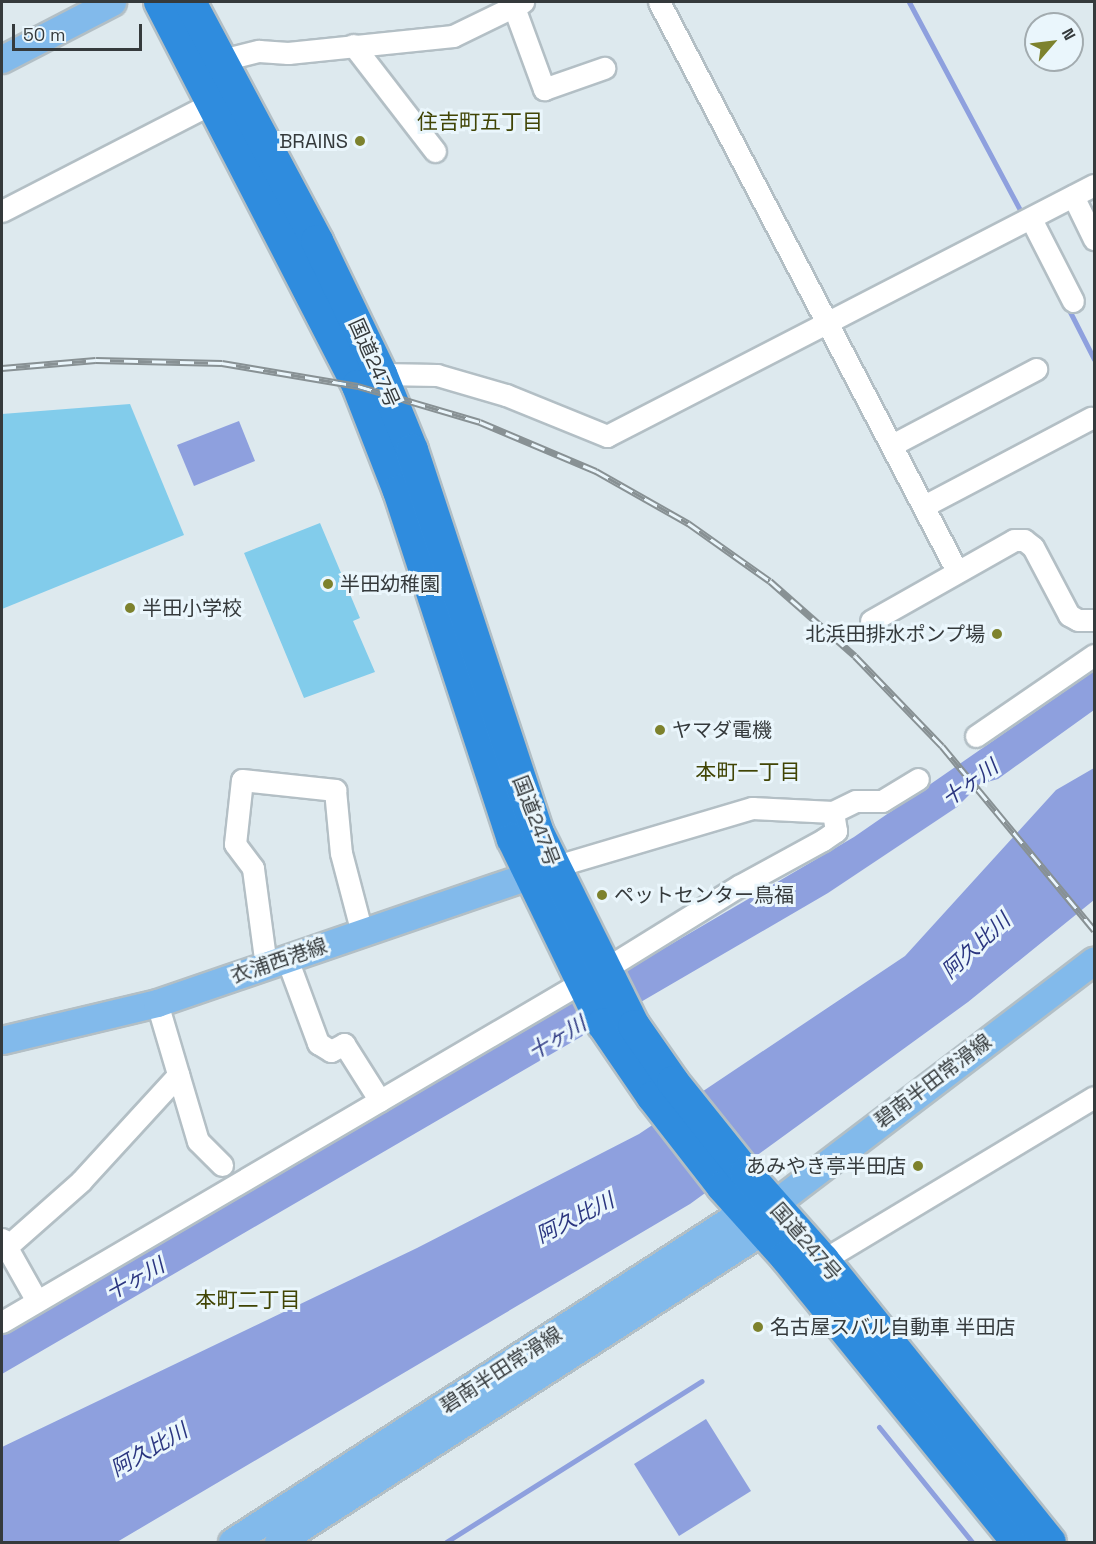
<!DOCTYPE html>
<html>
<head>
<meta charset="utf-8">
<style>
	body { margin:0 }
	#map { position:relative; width:1096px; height:1544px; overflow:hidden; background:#dde9ee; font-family:"Space Grotesk","Noto Sans JP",sans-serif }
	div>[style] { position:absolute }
	.green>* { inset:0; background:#82cceb }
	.water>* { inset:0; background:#8ea0de }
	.stream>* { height:5px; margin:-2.5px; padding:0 2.5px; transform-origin:2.5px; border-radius:2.5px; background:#8ea0de }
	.roads { filter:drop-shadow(2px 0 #b3bfc5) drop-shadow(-2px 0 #b3bfc5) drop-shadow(0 2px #b3bfc5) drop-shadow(0 -2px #b3bfc5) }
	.minor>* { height:21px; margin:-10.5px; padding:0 10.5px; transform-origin:10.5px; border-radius:10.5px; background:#fff }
	.major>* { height:27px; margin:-13.5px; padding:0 13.5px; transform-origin:13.5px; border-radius:13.5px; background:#82baeb }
	.highway>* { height:32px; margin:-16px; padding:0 16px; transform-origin:16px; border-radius:16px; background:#2f8cde }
	.rail>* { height:7px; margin-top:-3.5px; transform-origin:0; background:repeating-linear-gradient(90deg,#eaf6fc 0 14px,#889194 0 28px); box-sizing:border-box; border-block:2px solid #889194 }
	.dots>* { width:16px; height:16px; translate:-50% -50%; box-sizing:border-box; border:3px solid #eaf6fc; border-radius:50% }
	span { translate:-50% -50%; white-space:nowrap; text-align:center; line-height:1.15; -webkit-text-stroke:6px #eaf6fc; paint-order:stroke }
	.poi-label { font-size:20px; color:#353a3c }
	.right { translate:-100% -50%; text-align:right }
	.left { translate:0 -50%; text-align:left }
	.street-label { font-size:20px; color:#353a3c }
	.neighbourhood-label { font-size:21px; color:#414505 }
	.water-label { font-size:21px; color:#2b3680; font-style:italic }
	.frame { position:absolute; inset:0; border:3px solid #353a3c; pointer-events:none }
	.north { position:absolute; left:1024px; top:12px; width:60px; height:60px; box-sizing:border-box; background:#eaf6fc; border:2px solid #a2abaf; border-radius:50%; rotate:62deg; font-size:16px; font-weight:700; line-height:24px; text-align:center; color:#353a3c }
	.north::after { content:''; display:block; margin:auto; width:21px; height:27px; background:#7d822d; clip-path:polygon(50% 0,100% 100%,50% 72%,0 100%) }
	.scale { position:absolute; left:12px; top:24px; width:130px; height:27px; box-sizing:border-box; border:3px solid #353a3c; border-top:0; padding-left:8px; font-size:18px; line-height:21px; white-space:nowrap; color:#353a3c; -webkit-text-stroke:4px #eaf6fc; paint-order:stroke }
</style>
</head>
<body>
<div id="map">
	<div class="green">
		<div style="clip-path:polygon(130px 404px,184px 535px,2px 609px,2px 414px)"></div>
		<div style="clip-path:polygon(320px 523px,360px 618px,353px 621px,375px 672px,304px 698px,244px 553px)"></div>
	</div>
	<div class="water">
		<div style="clip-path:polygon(239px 421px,255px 461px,194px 486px,177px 445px)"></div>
		<div style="clip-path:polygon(1094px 671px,1094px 710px,998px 779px,980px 784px,957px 807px,828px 893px,2px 1374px,2px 1336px,854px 837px)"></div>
		<div style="clip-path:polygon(1094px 768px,1094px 900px,968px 1002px,690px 1204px,117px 1542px,2px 1542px,2px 1447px,417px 1248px,639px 1134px,905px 956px,1056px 790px)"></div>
		<div style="clip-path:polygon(706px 1419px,751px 1491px,679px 1536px,634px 1464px)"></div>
	</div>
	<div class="stream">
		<div style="left:909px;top:2px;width:238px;rotate:61.9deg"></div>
		<div style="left:1066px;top:304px;width:62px;rotate:63deg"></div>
		<div style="left:879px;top:1427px;width:148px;rotate:51deg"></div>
		<div style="left:446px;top:1542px;width:302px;rotate:-32.2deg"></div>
	</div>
	<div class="roads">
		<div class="minor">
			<div style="left:512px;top:2px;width:93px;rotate:69.8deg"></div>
			<div style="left:544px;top:89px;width:64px;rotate:-19.3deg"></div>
			<div style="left:659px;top:2px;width:642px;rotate:62.36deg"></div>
			<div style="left:353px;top:45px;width:134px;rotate:52.3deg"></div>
			<div style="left:222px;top:60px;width:38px;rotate:-14deg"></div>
			<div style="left:259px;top:51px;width:29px;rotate:4deg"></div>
			<div style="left:288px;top:53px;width:166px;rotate:-5.9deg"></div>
			<div style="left:453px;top:36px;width:78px;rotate:-25.9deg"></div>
			<div style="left:1073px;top:196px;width:48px;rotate:64deg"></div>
			<div style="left:2px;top:211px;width:238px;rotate:-27.2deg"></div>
			<div style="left:1031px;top:219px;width:92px;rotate:62.9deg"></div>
			<div style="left:381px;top:374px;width:56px;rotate:1deg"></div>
			<div style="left:437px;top:375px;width:72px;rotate:16.2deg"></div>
			<div style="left:506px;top:395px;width:109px;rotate:22.1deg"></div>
			<div style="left:607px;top:436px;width:548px;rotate:-27.27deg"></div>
			<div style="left:892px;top:445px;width:163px;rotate:-27.8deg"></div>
			<div style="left:924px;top:506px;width:189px;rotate:-27.8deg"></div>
			<div style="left:871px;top:621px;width:164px;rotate:-29.5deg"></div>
			<div style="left:1014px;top:540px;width:10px"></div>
			<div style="left:1024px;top:540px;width:11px;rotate:38deg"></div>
			<div style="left:1033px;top:547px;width:77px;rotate:62.1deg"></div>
			<div style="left:1069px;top:615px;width:10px;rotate:29deg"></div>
			<div style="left:1078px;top:620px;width:16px"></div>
			<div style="left:976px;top:736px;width:143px;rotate:-34.5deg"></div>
			<div style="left:553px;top:867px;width:208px;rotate:-16.5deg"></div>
			<div style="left:752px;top:808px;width:81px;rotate:2.8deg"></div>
			<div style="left:833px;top:812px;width:25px;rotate:-26deg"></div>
			<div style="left:856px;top:801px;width:26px"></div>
			<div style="left:882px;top:801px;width:42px;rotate:-31.4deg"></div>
			<div style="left:287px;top:959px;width:90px;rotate:69.7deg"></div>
			<div style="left:318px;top:1043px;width:15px;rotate:32deg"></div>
			<div style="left:331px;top:1051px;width:15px;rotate:-28deg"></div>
			<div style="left:344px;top:1044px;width:67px;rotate:57.7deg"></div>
			<div style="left:266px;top:966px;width:99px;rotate:-97.6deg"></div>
			<div style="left:253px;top:868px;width:30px;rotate:-127deg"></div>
			<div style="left:235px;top:844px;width:64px;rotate:-83.8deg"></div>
			<div style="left:242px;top:780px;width:94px;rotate:6.1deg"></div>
			<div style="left:335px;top:790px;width:63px;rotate:84.6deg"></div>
			<div style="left:341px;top:853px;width:83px;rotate:75.3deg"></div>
			<div style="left:605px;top:969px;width:158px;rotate:-31.8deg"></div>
			<div style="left:739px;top:886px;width:96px;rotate:-28.7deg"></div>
			<div style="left:823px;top:840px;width:16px;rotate:-35deg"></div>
			<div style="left:836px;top:831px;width:19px;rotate:-99deg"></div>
			<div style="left:157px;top:1003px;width:144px;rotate:73.5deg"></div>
			<div style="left:198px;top:1141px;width:34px;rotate:45deg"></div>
			<div style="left:2px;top:1239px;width:71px;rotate:60.6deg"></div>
			<div style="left:2px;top:1251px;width:106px;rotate:-41.5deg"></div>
			<div style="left:81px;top:1181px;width:144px;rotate:-47.5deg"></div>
			<div style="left:823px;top:1260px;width:316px;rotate:-31deg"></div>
			<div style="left:2px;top:1322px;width:672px;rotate:-30.38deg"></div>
		</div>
		<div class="major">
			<div style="left:2px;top:59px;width:124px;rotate:-27.4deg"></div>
			<div style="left:2px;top:1040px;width:159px;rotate:-13.4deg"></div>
			<div style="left:157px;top:1003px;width:414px;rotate:-18.9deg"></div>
			<div style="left:232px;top:1542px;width:610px;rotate:-32.88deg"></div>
			<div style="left:744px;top:1211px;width:31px;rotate:-13deg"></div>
			<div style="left:774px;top:1204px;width:402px;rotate:-37.3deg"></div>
			<div style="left:278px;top:1542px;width:575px;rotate:-32.72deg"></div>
			<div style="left:762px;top:1231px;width:22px;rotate:-66deg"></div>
		</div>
		<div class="highway">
			<div style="left:160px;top:2px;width:432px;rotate:62.7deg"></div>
			<div style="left:358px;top:386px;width:113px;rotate:68.7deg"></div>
			<div style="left:399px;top:491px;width:366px;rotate:71.9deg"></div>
			<div style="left:513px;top:839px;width:206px;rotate:64.1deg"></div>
			<div style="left:603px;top:1024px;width:88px;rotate:55.6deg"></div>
			<div style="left:653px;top:1097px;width:114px;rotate:52.1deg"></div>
			<div style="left:723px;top:1187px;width:94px;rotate:48deg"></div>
			<div style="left:786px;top:1257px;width:367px;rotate:50.9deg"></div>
			<div style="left:190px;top:2px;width:271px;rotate:62deg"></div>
			<div style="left:317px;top:241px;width:148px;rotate:64.3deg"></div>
			<div style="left:381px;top:374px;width:82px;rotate:67.8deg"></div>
			<div style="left:412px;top:450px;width:401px;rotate:71.8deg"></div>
			<div style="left:537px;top:831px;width:218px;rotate:63.6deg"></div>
			<div style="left:634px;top:1026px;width:68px;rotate:55.1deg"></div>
			<div style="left:673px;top:1082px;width:117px;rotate:51.3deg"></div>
			<div style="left:746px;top:1173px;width:116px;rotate:48.5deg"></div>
			<div style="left:823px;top:1260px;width:362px;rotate:51.2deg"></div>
		</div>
	</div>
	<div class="rail">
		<div style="left:2px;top:368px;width:94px;rotate:-4.9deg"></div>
		<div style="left:96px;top:360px;width:126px;rotate:1.4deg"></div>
		<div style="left:222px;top:363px;width:138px;rotate:9.6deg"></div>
		<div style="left:358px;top:386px;width:127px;rotate:16.4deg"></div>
		<div style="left:480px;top:422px;width:126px;rotate:22.9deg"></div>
		<div style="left:596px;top:471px;width:106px;rotate:29.5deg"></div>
		<div style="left:688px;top:523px;width:100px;rotate:35.3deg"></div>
		<div style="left:770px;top:581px;width:113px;rotate:41.4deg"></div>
		<div style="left:855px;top:656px;width:125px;rotate:46deg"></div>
		<div style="left:942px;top:746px;width:239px;rotate:50.4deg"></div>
	</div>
	<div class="dots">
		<div style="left:360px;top:141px;background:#7d822d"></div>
		<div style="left:328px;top:584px;background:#7d822d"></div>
		<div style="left:130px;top:608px;background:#7d822d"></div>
		<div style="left:997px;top:634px;background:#7d822d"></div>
		<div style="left:660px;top:730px;background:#7d822d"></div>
		<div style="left:602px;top:895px;background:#7d822d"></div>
		<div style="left:918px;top:1166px;background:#7d822d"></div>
		<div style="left:758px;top:1327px;background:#7d822d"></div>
	</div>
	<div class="poi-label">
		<span class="right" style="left:348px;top:141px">BRAINS</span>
		<span class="left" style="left:340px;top:584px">半田幼稚園</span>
		<span class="left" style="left:142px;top:608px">半田小学校</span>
		<span class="right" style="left:985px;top:634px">北浜田排水ポンプ場</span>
		<span class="left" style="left:672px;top:730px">ヤマダ電機</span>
		<span class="left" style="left:614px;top:895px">ペットセンター鳥福</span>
		<span class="right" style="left:906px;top:1166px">あみやき亭半田店</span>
		<span class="left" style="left:770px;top:1327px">名古屋スバル自動車 半田店</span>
	</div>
	<div class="street-label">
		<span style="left:374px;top:363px;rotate:66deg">国道247号</span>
		<span style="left:536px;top:821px;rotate:69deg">国道247号</span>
		<span style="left:279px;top:961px;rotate:-19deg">衣浦西港線</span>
		<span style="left:933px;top:1081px;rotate:-37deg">碧南半田常滑線</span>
		<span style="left:806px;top:1242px;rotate:49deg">国道247号</span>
		<span style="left:501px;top:1370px;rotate:-33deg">碧南半田常滑線</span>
	</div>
	<div class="neighbourhood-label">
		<span style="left:480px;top:122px">住吉町五丁目</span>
		<span style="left:748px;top:772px">本町一丁目</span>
		<span style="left:248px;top:1300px">本町二丁目</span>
	</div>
	<div class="water-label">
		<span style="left:970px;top:783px;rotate:-36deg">十ヶ川</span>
		<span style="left:976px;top:946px;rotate:-43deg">阿久比川</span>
		<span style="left:557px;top:1038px;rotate:-31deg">十ヶ川</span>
		<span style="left:575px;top:1218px;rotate:-27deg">阿久比川</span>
		<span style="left:135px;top:1279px;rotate:-29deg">十ヶ川</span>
		<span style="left:149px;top:1450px;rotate:-30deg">阿久比川</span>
	</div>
	<div class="frame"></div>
	<div class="north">N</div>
	<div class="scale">50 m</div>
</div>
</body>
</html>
